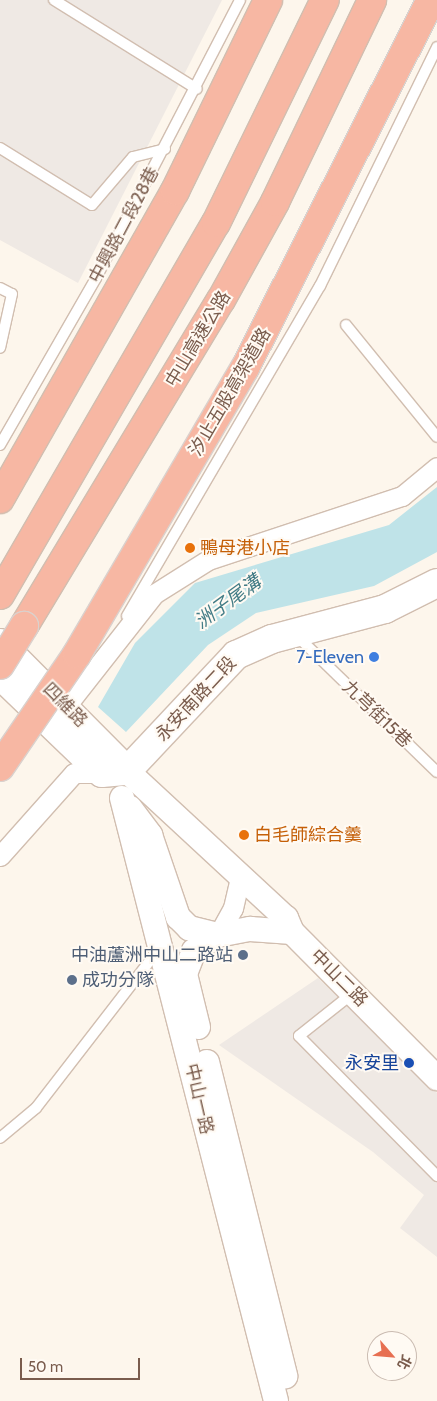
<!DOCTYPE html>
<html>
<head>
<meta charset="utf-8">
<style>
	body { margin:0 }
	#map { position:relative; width:437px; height:1401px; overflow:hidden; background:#fdf6ec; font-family:Cabin,"Noto Sans TC",sans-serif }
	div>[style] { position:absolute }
	.industrial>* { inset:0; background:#efe9e4 }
	.water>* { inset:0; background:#bfe3e8 }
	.roads { filter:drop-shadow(1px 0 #d1beb0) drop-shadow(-1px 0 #d1beb0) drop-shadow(0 1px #d1beb0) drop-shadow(0 -1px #d1beb0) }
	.service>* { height:10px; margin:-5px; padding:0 5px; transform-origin:5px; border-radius:5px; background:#fff }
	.minor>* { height:19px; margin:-9.5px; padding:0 9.5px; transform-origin:9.5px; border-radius:9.5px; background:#fff }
	.tertiary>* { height:24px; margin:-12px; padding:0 12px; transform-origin:12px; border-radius:12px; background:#fff }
	.secondary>* { height:28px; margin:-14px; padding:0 14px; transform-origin:14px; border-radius:14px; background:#fff }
	.motorway>* { height:28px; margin:-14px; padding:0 14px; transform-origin:14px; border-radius:14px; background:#f7b7a3 }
	.bridges { filter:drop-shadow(1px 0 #dad1cd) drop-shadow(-1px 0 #dad1cd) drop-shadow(0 1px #dad1cd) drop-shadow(0 -1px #dad1cd) }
	.motorway-bridge>* { height:28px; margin:-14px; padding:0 14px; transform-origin:14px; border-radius:14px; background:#f7b7a3 }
	.dots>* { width:14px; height:14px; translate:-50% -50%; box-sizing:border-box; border:2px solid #fffaf3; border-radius:50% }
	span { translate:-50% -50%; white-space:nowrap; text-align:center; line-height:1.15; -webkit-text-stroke:4px #fffaf3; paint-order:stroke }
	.street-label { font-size:18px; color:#7a5c4d }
	.food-label { font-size:18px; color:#c56008 }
	.left { translate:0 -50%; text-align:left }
	.shop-label { font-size:18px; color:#366cbe }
	.right { translate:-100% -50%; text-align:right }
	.service-label { font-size:18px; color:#4e5e75 }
	.transit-label { font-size:18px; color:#164399 }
	.water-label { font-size:19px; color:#437c86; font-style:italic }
	.north { position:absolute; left:367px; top:1331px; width:50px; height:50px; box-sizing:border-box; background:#fffaf3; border:1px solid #cabbb1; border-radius:50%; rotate:117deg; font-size:14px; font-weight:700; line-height:20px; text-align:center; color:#7a5c4d }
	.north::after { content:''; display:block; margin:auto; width:18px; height:22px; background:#e76f51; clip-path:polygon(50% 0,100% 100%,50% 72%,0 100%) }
	.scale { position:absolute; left:20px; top:1358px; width:120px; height:22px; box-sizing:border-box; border:2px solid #7a5c4d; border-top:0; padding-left:6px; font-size:15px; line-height:18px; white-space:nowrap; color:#7a5c4d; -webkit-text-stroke:4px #fffaf3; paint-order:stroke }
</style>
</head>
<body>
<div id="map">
	<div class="industrial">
		<div style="clip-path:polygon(0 0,222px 0,78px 283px,0 240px)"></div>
		<div style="clip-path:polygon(318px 978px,437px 1093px,437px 1257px,400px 1228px,424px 1195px,373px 1152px,219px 1045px)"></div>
	</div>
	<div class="water">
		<div style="clip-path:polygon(437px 487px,437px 552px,374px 586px,256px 613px,208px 645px,126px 732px,98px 707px,135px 643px,195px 583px,389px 525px)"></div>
	</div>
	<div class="roads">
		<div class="service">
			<div style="left:54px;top:0;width:168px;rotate:31.9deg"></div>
			<div style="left:0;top:148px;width:108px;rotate:31.8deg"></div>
			<div style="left:92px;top:205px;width:63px;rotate:-49.5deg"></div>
			<div style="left:133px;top:157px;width:33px;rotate:-14deg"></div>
			<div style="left:0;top:288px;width:13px;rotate:27deg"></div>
			<div style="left:12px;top:294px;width:55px;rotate:102.5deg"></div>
			<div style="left:346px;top:325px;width:144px;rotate:50.9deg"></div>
			<div style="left:0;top:445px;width:193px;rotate:-60.1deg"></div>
			<div style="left:96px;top:278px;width:313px;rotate:-62.6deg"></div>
			<div style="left:127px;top:616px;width:382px;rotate:-59.7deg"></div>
			<div style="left:320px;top:286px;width:266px;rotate:-63.9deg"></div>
			<div style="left:297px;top:636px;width:195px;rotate:44.2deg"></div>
			<div style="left:353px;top:993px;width:69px;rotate:141.5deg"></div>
			<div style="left:299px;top:1036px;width:197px;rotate:45.4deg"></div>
			<div style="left:0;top:1138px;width:47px;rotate:-39.8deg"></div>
			<div style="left:36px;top:1108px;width:200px;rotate:-52.3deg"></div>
		</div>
		<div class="minor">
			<div style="left:67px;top:705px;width:141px;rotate:-51.9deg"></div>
			<div style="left:154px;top:594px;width:64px;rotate:-32.2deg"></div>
			<div style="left:208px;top:560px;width:204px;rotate:-18.3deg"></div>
			<div style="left:402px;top:496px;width:45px;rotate:-39.6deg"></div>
			<div style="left:0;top:856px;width:111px;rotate:-48.3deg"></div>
			<div style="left:74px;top:773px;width:28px"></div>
			<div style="left:218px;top:935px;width:31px;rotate:-61deg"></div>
			<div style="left:233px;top:908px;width:31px;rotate:-77deg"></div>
		</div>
		<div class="tertiary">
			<div style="left:127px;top:771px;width:217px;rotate:42.8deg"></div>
			<div style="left:286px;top:918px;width:15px;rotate:67deg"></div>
			<div style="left:292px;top:932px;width:206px;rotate:45.2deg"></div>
			<div style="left:122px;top:798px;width:622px;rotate:75.67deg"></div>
			<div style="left:130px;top:808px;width:34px;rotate:53deg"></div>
			<div style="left:150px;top:835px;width:87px;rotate:71.1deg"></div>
			<div style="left:178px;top:917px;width:16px;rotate:45deg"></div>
			<div style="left:189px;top:928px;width:30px;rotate:14deg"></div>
			<div style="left:198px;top:1027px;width:55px;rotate:-103.8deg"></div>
			<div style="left:185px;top:974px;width:25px;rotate:-69deg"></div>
			<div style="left:194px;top:951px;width:29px;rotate:-34deg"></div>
			<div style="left:218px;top:935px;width:33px;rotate:-11deg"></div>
			<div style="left:250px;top:929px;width:42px;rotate:4.1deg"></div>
			<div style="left:207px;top:1062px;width:324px;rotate:76deg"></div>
		</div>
		<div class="secondary">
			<div style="left:0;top:643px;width:180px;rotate:45.2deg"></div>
			<div style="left:0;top:675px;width:141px;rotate:43.9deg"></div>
			<div style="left:102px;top:773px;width:25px;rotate:-5deg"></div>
			<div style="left:127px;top:771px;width:159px;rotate:-46.8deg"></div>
			<div style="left:236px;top:655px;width:39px;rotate:-24deg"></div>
			<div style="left:272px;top:639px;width:117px;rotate:-14.9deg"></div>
			<div style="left:385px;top:609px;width:58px;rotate:-26.6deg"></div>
		</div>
		<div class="motorway">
			<div style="left:0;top:499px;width:354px;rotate:-60.4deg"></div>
			<div style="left:175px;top:191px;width:212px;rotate:-64deg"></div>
			<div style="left:0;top:595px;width:430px;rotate:-59.9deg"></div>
			<div style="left:216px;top:223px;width:248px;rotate:-64deg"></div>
			<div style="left:24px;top:626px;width:381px;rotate:-58.9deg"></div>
			<div style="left:221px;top:300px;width:112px;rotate:-61.1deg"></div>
			<div style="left:275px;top:202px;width:224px;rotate:-64.3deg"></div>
		</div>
	</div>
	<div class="bridges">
		<div class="motorway-bridge">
			<div style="left:0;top:665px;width:46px;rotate:-58.4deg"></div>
			<div style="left:0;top:767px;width:137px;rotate:-55.7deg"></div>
			<div style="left:77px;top:654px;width:332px;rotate:-59.6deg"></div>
			<div style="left:245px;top:368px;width:412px;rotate:-63.2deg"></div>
		</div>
	</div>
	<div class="dots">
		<div style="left:190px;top:548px;background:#e8710a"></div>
		<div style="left:374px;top:657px;background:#3f7fe0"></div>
		<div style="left:244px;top:835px;background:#e8710a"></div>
		<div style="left:243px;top:955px;background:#5c6f8a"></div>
		<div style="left:72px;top:980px;background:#5c6f8a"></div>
		<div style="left:409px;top:1063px;background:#1a4fb4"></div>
	</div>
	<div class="street-label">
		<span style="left:124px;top:225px;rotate:-62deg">中興路二段28巷</span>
		<span style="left:198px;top:339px;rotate:-59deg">中山高速公路</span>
		<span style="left:230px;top:392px;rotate:-60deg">汐止五股高架道路</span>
		<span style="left:196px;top:699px;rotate:-47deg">永安南路二段</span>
		<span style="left:65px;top:705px;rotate:45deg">四維路</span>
		<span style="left:377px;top:714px;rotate:44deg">九芎街15巷</span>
		<span style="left:339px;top:978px;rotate:45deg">中山二路</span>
		<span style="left:199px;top:1099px;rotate:77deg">中山一路</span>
	</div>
	<div class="food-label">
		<span class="left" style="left:200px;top:548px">鴨母港小店</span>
		<span class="left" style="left:254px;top:835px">白毛師綜合羹</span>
	</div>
	<div class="shop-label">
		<span class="right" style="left:364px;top:657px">7-Eleven</span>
	</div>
	<div class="service-label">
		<span class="right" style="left:233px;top:955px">中油蘆洲中山二路站</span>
		<span class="left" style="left:82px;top:980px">成功分隊</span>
	</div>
	<div class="transit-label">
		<span class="right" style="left:399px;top:1063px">永安里</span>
	</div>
	<div class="water-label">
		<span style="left:228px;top:602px;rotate:-36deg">洲子尾溝</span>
	</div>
	<div class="north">北</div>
	<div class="scale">50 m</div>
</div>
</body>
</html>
